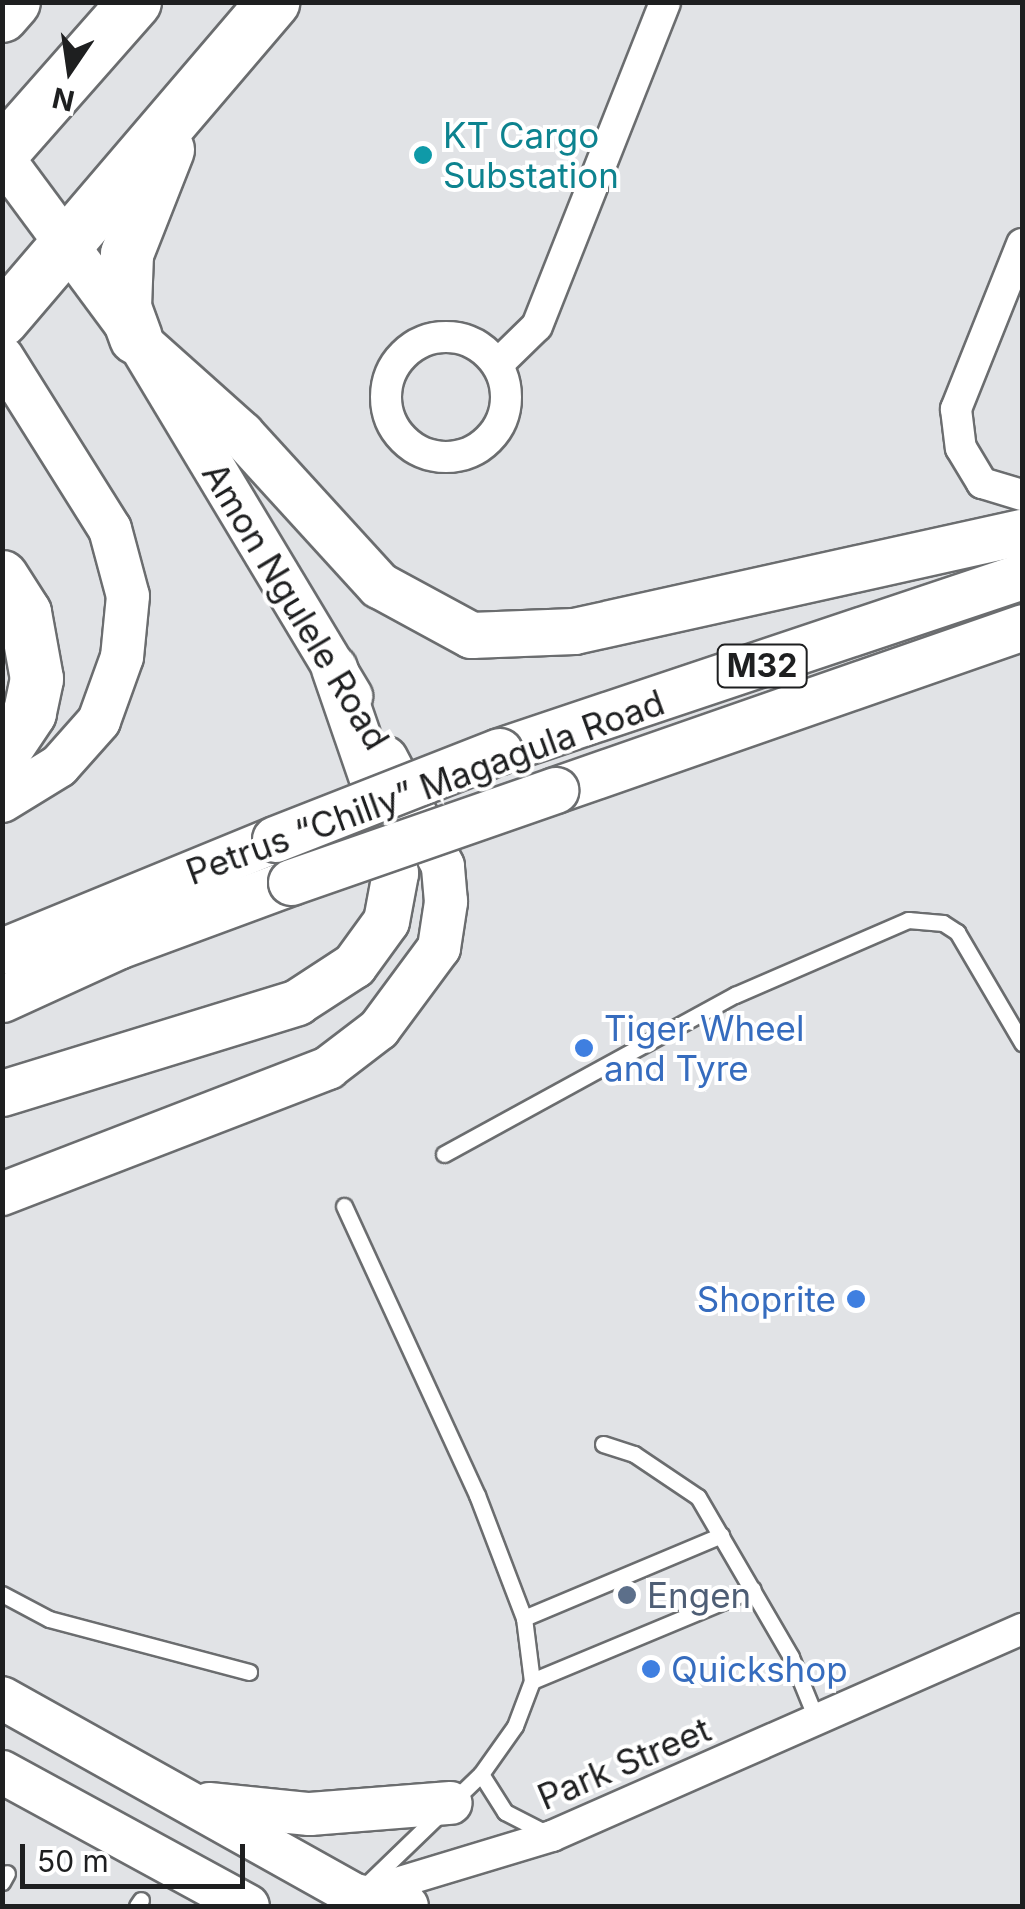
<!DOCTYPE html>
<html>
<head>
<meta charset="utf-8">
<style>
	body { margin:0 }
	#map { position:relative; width:1025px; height:1909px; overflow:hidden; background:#e1e3e6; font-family:Inter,sans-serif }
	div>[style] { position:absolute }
	.roads { filter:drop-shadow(2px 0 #6b6d6f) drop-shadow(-2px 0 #6b6d6f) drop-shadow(0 2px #6b6d6f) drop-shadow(0 -2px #6b6d6f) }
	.service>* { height:15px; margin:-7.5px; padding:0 7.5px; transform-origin:7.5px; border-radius:7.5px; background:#fff }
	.minor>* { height:30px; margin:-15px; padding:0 15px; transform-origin:15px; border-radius:15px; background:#fff }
	.minor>.ring { margin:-15px; padding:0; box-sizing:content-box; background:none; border:30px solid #fff; border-radius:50% }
	.secondary>* { height:42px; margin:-21px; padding:0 21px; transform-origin:21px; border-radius:21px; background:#fff }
	.primary>* { height:45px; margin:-22.5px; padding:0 22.5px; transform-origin:22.5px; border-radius:22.5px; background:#fff }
	.motorway>* { height:52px; margin:-26px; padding:0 26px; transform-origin:26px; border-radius:26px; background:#fff }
	.bridges { filter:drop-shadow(2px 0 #6b6d6f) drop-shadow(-2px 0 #6b6d6f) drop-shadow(0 2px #6b6d6f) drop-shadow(0 -2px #6b6d6f) }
	.primary-bridge>* { height:45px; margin:-22.5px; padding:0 22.5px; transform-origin:22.5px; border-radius:22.5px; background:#fff }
	.dots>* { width:28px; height:28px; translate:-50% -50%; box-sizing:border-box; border:5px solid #fff; border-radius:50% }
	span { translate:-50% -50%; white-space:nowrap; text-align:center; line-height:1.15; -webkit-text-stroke:8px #fff; paint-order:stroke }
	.shield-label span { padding:2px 8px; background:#fff; border:2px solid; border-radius:8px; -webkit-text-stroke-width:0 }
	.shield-label { font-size:32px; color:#1e1f20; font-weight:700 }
	.culture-label { font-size:35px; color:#0d838f }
	.left { translate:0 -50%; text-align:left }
	.street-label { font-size:35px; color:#1e1f20 }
	.shop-label { font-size:35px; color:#366cbe }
	.right { translate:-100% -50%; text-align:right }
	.service-label { font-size:35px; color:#4e5e75 }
	.frame { position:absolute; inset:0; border:5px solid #1e1f20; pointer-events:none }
	.north { position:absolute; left:20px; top:20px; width:100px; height:100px; -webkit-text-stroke:8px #fff; paint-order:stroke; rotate:193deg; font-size:28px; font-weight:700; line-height:40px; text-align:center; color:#1e1f20 }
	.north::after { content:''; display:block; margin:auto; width:35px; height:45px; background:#1e1f20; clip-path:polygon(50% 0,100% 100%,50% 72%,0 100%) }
	.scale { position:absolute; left:20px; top:1844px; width:225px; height:45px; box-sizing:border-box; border:5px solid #1e1f20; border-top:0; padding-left:12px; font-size:30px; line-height:35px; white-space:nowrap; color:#1e1f20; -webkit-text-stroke:8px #fff; paint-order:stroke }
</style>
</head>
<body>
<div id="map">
	<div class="roads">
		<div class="service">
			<div style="left:444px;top:1154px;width:332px;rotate:-28.7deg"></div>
			<div style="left:735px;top:995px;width:189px;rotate:-23.4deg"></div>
			<div style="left:908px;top:920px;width:35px;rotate:5deg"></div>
			<div style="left:943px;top:923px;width:17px;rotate:33deg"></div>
			<div style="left:957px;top:932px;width:129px;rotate:59.6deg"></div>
			<div style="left:344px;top:1206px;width:318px;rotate:65.3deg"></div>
			<div style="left:477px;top:1495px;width:132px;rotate:69.1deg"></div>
			<div style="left:524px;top:1618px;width:64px;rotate:82.8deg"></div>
			<div style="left:532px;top:1681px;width:48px;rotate:110.7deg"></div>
			<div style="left:515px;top:1726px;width:59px;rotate:125.3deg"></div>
			<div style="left:481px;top:1774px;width:160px;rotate:136deg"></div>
			<div style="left:603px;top:1444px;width:33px;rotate:18deg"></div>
			<div style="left:634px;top:1454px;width:77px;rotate:33.9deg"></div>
			<div style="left:698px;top:1497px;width:185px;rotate:59.8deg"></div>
			<div style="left:791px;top:1657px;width:71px;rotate:67.8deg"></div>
			<div style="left:2px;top:1594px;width:53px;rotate:28deg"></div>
			<div style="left:49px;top:1619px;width:207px;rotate:14.8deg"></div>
			<div style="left:524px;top:1618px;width:214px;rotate:-22.8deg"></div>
			<div style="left:532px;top:1681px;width:239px;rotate:-22.6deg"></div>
			<div style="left:481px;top:1774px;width:45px;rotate:57.7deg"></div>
			<div style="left:505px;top:1812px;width:46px;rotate:27.1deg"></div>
			<div style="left:2px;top:1882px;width:10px;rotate:-61deg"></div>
			<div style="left:137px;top:1906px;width:7px;rotate:-56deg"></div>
		</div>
		<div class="minor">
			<div style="left:1022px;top:244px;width:178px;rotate:111.8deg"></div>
			<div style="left:956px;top:409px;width:39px;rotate:83deg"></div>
			<div style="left:961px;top:448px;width:41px;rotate:59deg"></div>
			<div style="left:982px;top:483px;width:42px;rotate:16.7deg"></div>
			<div class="ring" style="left:386px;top:337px;width:90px;height:90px"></div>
			<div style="left:498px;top:364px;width:54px;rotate:-44.3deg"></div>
			<div style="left:537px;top:326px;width:348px;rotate:-68.4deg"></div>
			<div style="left:360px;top:1894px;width:201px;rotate:-16.8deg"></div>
			<div style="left:552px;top:1836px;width:514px;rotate:-23.77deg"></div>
		</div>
		<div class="secondary">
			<div style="left:2px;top:157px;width:225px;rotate:53.5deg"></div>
			<div style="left:136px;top:338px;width:418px;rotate:59deg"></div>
			<div style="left:2px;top:357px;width:203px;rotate:57.9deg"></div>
			<div style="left:110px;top:529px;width:69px;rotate:75deg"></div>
			<div style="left:128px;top:596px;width:61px;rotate:95.6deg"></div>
			<div style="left:122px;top:657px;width:68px;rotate:109.8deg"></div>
			<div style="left:99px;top:721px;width:60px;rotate:131.6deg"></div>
			<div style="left:59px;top:766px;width:67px;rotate:148.4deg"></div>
			<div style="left:2px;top:1194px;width:350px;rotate:-21.1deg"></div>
			<div style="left:328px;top:1068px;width:64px;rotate:-37.4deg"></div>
			<div style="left:379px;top:1029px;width:101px;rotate:-53.5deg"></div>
			<div style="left:439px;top:948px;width:47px;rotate:-81.3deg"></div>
			<div style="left:446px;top:902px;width:36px;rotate:-95deg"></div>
			<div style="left:443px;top:866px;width:122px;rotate:-117.8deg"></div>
			<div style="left:2px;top:1698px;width:404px;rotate:29.2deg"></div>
			<div style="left:355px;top:1895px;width:53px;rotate:11.9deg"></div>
			<div style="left:2px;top:1772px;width:280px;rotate:28.6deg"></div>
			<div style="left:209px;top:1804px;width:101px;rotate:5.7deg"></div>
			<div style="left:310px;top:1814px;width:141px;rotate:-4.5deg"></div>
		</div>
		<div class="primary">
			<div style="left:136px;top:340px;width:141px;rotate:41.8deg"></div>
			<div style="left:241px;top:434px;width:205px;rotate:47.6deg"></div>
			<div style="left:379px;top:585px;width:105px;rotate:28.5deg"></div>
			<div style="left:471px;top:635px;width:103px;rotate:-2.2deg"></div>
			<div style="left:574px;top:631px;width:459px;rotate:-12.5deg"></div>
			<div style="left:499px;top:751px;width:552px;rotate:-18.5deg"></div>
			<div style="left:555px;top:790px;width:495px;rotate:-19.2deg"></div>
			<div style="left:2px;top:951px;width:295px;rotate:-22.3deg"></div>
			<div style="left:2px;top:999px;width:128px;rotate:-24.6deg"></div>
			<div style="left:118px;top:946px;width:184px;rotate:-20.3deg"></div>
			<div style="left:2px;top:1093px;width:309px;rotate:-17.1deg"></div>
			<div style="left:297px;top:1002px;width:68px;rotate:-33deg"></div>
			<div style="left:354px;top:965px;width:54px;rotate:-54deg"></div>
			<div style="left:386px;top:921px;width:49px;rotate:-79.4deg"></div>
			<div style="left:395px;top:873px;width:55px;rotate:-99.5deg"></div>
			<div style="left:386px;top:819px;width:160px;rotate:-109deg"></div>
		</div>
		<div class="motorway">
			<div style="left:2px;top:16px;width:18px;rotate:-49deg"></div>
			<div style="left:2px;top:153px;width:201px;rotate:-48.6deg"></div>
			<div style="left:2px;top:320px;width:418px;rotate:-49.5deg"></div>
			<div style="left:136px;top:338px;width:33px;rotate:-110deg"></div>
			<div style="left:125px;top:307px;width:53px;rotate:-87.8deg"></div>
			<div style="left:127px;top:254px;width:112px;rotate:-68.5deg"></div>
			<div style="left:2px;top:577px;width:43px;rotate:57.4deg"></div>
			<div style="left:25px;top:613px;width:67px;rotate:79.7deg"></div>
			<div style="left:37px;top:679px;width:35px;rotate:102deg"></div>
			<div style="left:30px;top:713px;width:50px;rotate:123.7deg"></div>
		</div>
	</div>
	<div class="bridges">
		<div class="primary-bridge">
			<div style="left:275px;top:839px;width:241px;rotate:-21.4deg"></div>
			<div style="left:291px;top:882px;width:280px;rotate:-19.2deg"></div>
		</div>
	</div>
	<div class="dots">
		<div style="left:423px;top:155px;background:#0f9aa8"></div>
		<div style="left:584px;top:1048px;background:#3f7fe0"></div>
		<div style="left:856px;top:1299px;background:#3f7fe0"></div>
		<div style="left:627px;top:1595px;background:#5c6f8a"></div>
		<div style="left:651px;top:1669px;background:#3f7fe0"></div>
	</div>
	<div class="shield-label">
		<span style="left:762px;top:666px">M32</span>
	</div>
	<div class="culture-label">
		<span class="left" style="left:443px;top:155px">KT Cargo<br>Substation</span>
	</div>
	<div class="street-label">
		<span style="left:296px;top:606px;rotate:59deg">Amon Ngulele Road</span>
		<span style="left:425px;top:787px;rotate:-20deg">Petrus “Chilly” Magagula Road</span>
		<span style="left:624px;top:1763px;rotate:-23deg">Park Street</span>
	</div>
	<div class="shop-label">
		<span class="left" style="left:604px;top:1048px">Tiger Wheel<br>and Tyre</span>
		<span class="right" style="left:836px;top:1299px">Shoprite</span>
		<span class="left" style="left:671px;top:1669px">Quickshop</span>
	</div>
	<div class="service-label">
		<span class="left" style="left:647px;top:1595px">Engen</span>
	</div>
	<div class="frame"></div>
	<div class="north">N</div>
	<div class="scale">50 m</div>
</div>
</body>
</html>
